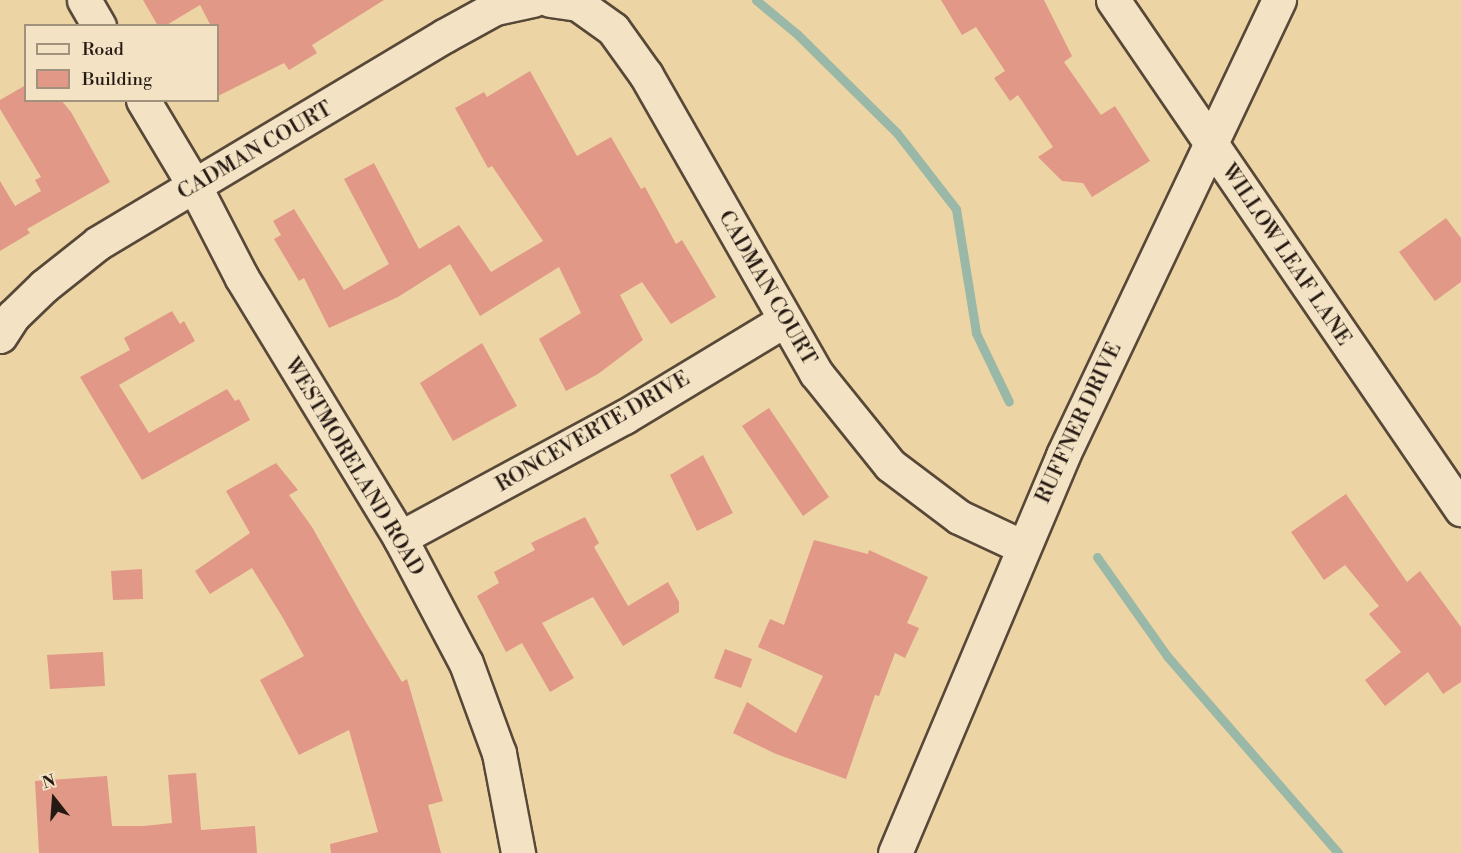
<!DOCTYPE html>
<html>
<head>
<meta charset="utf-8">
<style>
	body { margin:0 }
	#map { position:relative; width:1461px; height:853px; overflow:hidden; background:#edd4a5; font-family:"Libre Bodoni",serif }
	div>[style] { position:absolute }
	.stream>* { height:9px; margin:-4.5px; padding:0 4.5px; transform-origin:4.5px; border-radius:4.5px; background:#99b8a7 }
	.building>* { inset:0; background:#e19886 }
	.roads { filter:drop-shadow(2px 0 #574838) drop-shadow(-2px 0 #574838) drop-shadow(0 2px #574838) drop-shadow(0 -2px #574838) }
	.minor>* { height:33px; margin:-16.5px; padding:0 16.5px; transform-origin:16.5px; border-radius:16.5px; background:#f3e3c4 }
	span { translate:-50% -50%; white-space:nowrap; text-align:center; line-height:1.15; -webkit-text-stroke:4.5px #f3e3c4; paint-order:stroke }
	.street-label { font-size:21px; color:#251913 }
	.legend { position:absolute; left:24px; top:24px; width:195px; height:78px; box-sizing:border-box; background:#f3e3c4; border:2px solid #a1927d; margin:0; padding:8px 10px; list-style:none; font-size:18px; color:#251913 }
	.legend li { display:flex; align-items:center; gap:12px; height:30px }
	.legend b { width:30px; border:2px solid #a1927d }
	.north { position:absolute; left:24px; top:769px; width:60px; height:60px; -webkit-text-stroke:4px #f3e3c4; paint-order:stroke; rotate:343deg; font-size:16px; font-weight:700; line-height:24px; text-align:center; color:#251913 }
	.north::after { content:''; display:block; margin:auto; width:21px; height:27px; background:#251913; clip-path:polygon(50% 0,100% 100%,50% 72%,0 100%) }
</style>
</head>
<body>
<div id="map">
	<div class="stream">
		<div style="left:756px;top:0;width:53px;rotate:39.7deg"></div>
		<div style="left:797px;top:34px;width:141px;rotate:44.7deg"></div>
		<div style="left:897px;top:133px;width:96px;rotate:52.2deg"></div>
		<div style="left:956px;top:209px;width:126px;rotate:80.8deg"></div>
		<div style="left:976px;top:333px;width:76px;rotate:64.4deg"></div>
		<div style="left:1097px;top:557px;width:121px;rotate:54.7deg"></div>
		<div style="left:1167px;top:656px;width:261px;rotate:49deg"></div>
	</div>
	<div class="building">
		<div style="clip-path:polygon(143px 0,384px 0,312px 45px,317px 53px,289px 70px,284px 63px,218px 96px,218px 26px,211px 26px,200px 5px,165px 26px,158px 26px)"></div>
		<div style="clip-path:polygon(941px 0,1044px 0,1072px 56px,1064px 62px,1101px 115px,1115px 106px,1150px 161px,1092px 197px,1083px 183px,1062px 181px,1038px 157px,1053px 147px,1018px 95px,1010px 101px,994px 78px,1005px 71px,976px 27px,962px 35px)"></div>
		<div style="clip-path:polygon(530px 71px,577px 156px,611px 137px,641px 189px,645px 187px,676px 244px,682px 240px,716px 297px,671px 324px,642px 282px,620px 295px,643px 340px,598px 374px,566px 391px,539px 339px,581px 313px,559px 267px,480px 316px,450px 264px,398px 297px,329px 328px,304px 278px,299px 281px,274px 239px,281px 235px,273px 221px,294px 209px,344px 290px,389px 264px,344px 179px,374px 163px,419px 249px,459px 225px,491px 272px,543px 241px,492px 166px,488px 168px,455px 108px,484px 92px,487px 97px)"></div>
		<div style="clip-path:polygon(26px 85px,26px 100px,61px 100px,71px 112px,110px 182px,27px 229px,30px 233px,0 251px,0 181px,15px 206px,41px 191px,35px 180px,41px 177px,0 109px,0 100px)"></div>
		<div style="clip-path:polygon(1446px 218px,1461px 238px,1461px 282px,1435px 301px,1399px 252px)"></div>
		<div style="clip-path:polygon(172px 311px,180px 324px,184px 321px,195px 341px,119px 385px,149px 433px,227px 389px,235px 401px,239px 399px,250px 420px,142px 480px,80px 377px,130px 350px,124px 338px)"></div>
		<div style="clip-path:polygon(482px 343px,517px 406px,453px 441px,420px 383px)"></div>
		<div style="clip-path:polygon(769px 408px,829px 497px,803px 516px,742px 426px)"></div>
		<div style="clip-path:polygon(703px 455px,733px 513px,697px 531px,670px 475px)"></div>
		<div style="clip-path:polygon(276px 463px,298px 490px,289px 495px,312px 527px,364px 619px,402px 682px,407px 679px,443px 801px,428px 805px,441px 853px,331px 853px,330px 844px,378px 832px,349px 730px,299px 755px,260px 680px,304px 656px,283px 618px,252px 568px,210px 594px,195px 571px,250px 533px,226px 491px)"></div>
		<div style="clip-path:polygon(1346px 494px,1407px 582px,1420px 571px,1461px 627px,1461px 682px,1443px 694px,1428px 672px,1385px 706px,1365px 680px,1401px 652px,1369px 614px,1379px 606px,1345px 565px,1324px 580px,1291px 532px)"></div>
		<div style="clip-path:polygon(585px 517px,599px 543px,594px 547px,628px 606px,668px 582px,679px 602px,679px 612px,623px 646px,593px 597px,542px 623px,574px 678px,550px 692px,522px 643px,506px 652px,477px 596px,499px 583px,494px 572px,535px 550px,531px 543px)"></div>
		<div style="clip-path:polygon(814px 540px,868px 554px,869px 550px,928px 577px,907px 623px,919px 628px,905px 658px,895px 653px,879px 696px,875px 695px,846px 779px,776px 754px,733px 733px,747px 702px,796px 733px,823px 676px,758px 647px,770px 619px,784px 625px)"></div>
		<div style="clip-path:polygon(142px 569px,143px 599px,113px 600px,111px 571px)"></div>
		<div style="clip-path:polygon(725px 649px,752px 659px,741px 688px,714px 678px)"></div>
		<div style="clip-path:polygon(103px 652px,105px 686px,50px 689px,47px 655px)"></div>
		<div style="clip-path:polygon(196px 773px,201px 830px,255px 826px,257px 853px,39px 853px,35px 781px,107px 776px,112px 826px,144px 826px,172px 823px,168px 775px)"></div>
	</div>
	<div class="roads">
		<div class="minor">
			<div style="left:84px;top:0;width:30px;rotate:60deg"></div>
			<div style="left:550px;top:0;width:28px;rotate:8deg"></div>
			<div style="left:578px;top:4px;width:43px;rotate:35.5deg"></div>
			<div style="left:613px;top:29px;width:57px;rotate:54.3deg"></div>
			<div style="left:646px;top:75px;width:343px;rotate:60.3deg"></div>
			<div style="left:816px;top:373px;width:118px;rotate:51.2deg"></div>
			<div style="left:890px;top:465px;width:86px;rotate:37deg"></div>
			<div style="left:959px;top:517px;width:71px;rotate:25.1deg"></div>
			<div style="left:1113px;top:0;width:617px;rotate:55.64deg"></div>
			<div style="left:143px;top:100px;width:101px;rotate:59.1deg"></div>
			<div style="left:195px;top:187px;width:102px;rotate:62.7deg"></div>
			<div style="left:242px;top:278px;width:304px;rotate:58.7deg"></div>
			<div style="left:400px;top:538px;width:141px;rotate:62.2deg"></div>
			<div style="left:466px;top:663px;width:96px;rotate:69.9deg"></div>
			<div style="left:499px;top:753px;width:102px;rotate:79.2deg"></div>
			<div style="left:0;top:336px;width:24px;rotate:-57deg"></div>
			<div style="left:13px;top:316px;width:43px;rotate:-44.1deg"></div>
			<div style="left:44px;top:286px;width:69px;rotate:-38.5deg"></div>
			<div style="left:98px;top:243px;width:403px;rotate:-30.9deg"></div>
			<div style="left:444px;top:36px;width:58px;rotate:-28.8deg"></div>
			<div style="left:495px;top:8px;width:39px;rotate:-12deg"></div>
			<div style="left:400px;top:538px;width:255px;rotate:-28.4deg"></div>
			<div style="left:624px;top:417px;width:186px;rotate:-31.1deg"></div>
			<div style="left:895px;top:853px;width:432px;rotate:-67.1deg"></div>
			<div style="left:1063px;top:455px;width:504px;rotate:-64.61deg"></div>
		</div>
	</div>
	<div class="street-label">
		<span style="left:255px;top:151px;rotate:-30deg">CADMAN COURT</span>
		<span style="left:1286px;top:255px;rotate:56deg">WILLOW LEAF LANE</span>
		<span style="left:767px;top:288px;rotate:60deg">CADMAN COURT</span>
		<span style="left:1079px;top:423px;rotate:-65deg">RUFFNER DRIVE</span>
		<span style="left:593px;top:432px;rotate:-30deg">RONCEVERTE DRIVE</span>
		<span style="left:354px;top:467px;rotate:59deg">WESTMORELAND ROAD</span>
	</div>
	<ul class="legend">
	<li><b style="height:8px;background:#f3e3c4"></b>Road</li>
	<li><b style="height:16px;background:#e19886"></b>Building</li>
	</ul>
	<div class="north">N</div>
</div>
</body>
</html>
